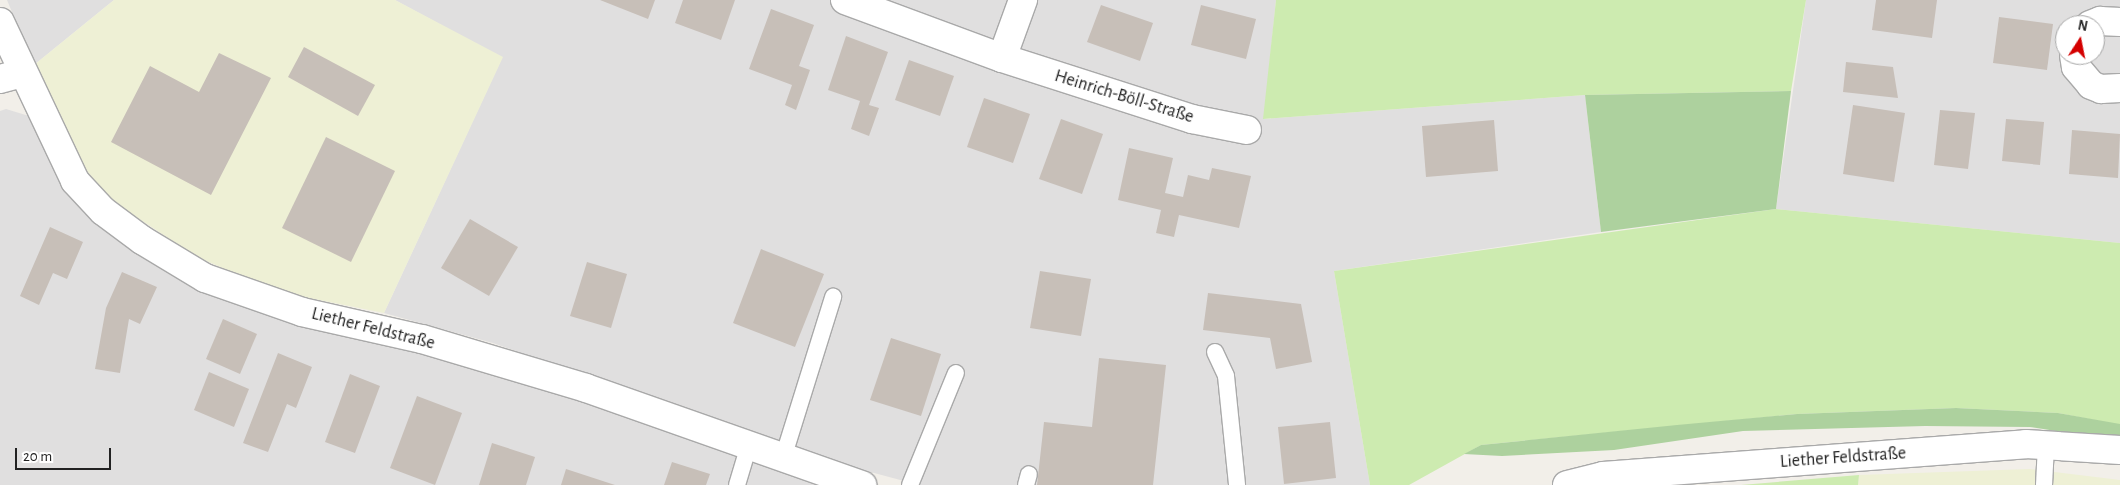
<!DOCTYPE html>
<html>
<head>
<meta charset="utf-8">
<style>
	body { margin:0 }
	#map { position:relative; width:2120px; height:485px; overflow:hidden; background:#f2efe9; font-family:"Alegreya Sans",sans-serif }
	div>[style] { position:absolute }
	.residential>* { inset:0; background:#e0dfdf }
	.farmland>* { inset:0; background:#eef0d5 }
	.grass>* { inset:0; background:#cdebb0 }
	.forest>* { inset:0; background:#add19e }
	.building>* { inset:0; background:#c7bfb8 }
	.roads { filter:drop-shadow(1px 0 #a9a9a9) drop-shadow(-1px 0 #a9a9a9) drop-shadow(0 1px #a9a9a9) drop-shadow(0 -1px #a9a9a9) }
	.lane>* { height:16px; margin:-8px; padding:0 8px; transform-origin:8px; border-radius:8px; background:#fff }
	.street>* { height:28px; margin:-14px; padding:0 14px; transform-origin:14px; border-radius:14px; background:#fff }
	span { translate:-50% -50%; white-space:nowrap; text-align:center; line-height:1.15; -webkit-text-stroke:4.5px #fff; paint-order:stroke }
	.street-label { font-size:18px; color:#222 }
	.north { position:absolute; left:2055px; top:15px; width:50px; height:50px; box-sizing:border-box; background:#fff; border:1px solid #a7a7a7; border-radius:50%; rotate:11deg; font-size:14px; font-weight:700; line-height:20px; text-align:center; color:#222 }
	.north::after { content:''; display:block; margin:auto; width:18px; height:22px; background:#d40000; clip-path:polygon(50% 0,100% 100%,50% 72%,0 100%) }
	.scale { position:absolute; left:15px; top:448px; width:96px; height:22px; box-sizing:border-box; border:2px solid #222; border-top:0; padding-left:6px; font-size:15px; line-height:18px; white-space:nowrap; color:#222; -webkit-text-stroke:4px #fff; paint-order:stroke }
</style>
</head>
<body>
<div id="map">
	<div class="residential">
		<div style="clip-path:polygon(7px 0,114px 0,34px 65px)"></div>
		<div style="clip-path:polygon(395px 0,1276px 0,1264px 119px,1585px 95px,1601px 232px,1334px 271px,1370px 485px,919px 485px,833px 462px,493px 343px,384px 313px,502px 58px)"></div>
		<div style="clip-path:polygon(evenodd,1806px 0,2120px 0,2120px 243px,1776px 209px,1806px 0,2065px 25px,2095px 25px,2095px 55px,2065px 55px,2065px 25px)"></div>
		<div style="clip-path:polygon(6px 109px,29px 116px,45px 151px,80px 205px,187px 281px,237px 304px,397px 345px,657px 423px,815px 485px,0 485px,0 111px)"></div>
	</div>
	<div class="farmland">
		<div style="clip-path:polygon(114px 0,395px 0,503px 57px,384px 313px,279px 292px,197px 257px,112px 201px,86px 170px,34px 65px)"></div>
		<div style="clip-path:polygon(2029px 469px,2120px 480px,2120px 485px,1858px 485px,1859px 475px)"></div>
	</div>
	<div class="grass">
		<div style="clip-path:polygon(1276px 0,1806px 0,1791px 91px,1585px 95px,1263px 119px)"></div>
		<div style="clip-path:polygon(1776px 209px,2120px 243px,2120px 425px,2058px 413px,1956px 408px,1797px 414px,1481px 445px,1409px 485px,1370px 485px,1334px 271px)"></div>
		<div style="clip-path:polygon(1859px 475px,1858px 485px,1741px 485px)"></div>
	</div>
	<div class="forest">
		<div style="clip-path:polygon(1791px 91px,1776px 209px,1601px 232px,1585px 95px)"></div>
		<div style="clip-path:polygon(1956px 408px,2058px 413px,2120px 424px,2120px 441px,2030px 427px,1925px 426px,1743px 431px,1614px 450px,1502px 456px,1464px 454px,1481px 445px,1677px 425px,1797px 414px)"></div>
	</div>
	<div class="building">
		<div style="clip-path:polygon(600px 0,655px 0,648px 19px)"></div>
		<div style="clip-path:polygon(683px 0,735px 0,721px 40px,675px 23px)"></div>
		<div style="clip-path:polygon(1876px 0,1937px 0,1932px 38px,1872px 30px)"></div>
		<div style="clip-path:polygon(1101px 5px,1153px 23px,1140px 61px,1087px 42px)"></div>
		<div style="clip-path:polygon(1201px 5px,1256px 19px,1246px 59px,1191px 45px)"></div>
		<div style="clip-path:polygon(771px 9px,814px 25px,799px 66px,810px 70px,796px 110px,785px 105px,792px 85px,749px 69px)"></div>
		<div style="clip-path:polygon(1999px 17px,2053px 24px,2047px 70px,1993px 63px)"></div>
		<div style="clip-path:polygon(846px 36px,888px 52px,869px 105px,879px 108px,869px 136px,851px 129px,860px 101px,828px 90px)"></div>
		<div style="clip-path:polygon(304px 47px,375px 85px,358px 116px,288px 77px)"></div>
		<div style="clip-path:polygon(219px 53px,271px 78px,211px 195px,111px 142px,150px 66px,199px 92px)"></div>
		<div style="clip-path:polygon(909px 60px,954px 76px,940px 116px,895px 100px)"></div>
		<div style="clip-path:polygon(1846px 62px,1893px 67px,1898px 98px,1843px 92px)"></div>
		<div style="clip-path:polygon(984px 98px,1030px 114px,1013px 163px,967px 147px)"></div>
		<div style="clip-path:polygon(1853px 105px,1905px 113px,1894px 182px,1843px 174px)"></div>
		<div style="clip-path:polygon(1940px 110px,1975px 113px,1968px 169px,1934px 165px)"></div>
		<div style="clip-path:polygon(1061px 119px,1103px 134px,1082px 194px,1039px 179px)"></div>
		<div style="clip-path:polygon(2006px 119px,2044px 122px,2040px 165px,2002px 161px)"></div>
		<div style="clip-path:polygon(1494px 120px,1498px 171px,1426px 177px,1422px 126px)"></div>
		<div style="clip-path:polygon(2072px 130px,2120px 134px,2118px 178px,2069px 174px)"></div>
		<div style="clip-path:polygon(326px 137px,395px 171px,351px 262px,282px 228px)"></div>
		<div style="clip-path:polygon(1129px 148px,1173px 158px,1165px 193px,1183px 197px,1188px 175px,1209px 180px,1212px 168px,1251px 176px,1239px 228px,1179px 215px,1174px 237px,1156px 233px,1161px 210px,1118px 200px)"></div>
		<div style="clip-path:polygon(470px 219px,518px 247px,489px 296px,441px 268px)"></div>
		<div style="clip-path:polygon(50px 227px,83px 242px,67px 279px,53px 273px,39px 305px,20px 296px)"></div>
		<div style="clip-path:polygon(761px 249px,824px 274px,795px 347px,733px 323px)"></div>
		<div style="clip-path:polygon(587px 262px,627px 274px,611px 328px,570px 316px)"></div>
		<div style="clip-path:polygon(1040px 271px,1091px 279px,1081px 336px,1030px 328px)"></div>
		<div style="clip-path:polygon(122px 272px,157px 287px,140px 324px,129px 319px,120px 373px,95px 369px,106px 308px)"></div>
		<div style="clip-path:polygon(1208px 293px,1301px 304px,1312px 362px,1276px 369px,1270px 338px,1203px 330px)"></div>
		<div style="clip-path:polygon(223px 319px,257px 334px,240px 374px,206px 359px)"></div>
		<div style="clip-path:polygon(891px 338px,941px 354px,921px 416px,870px 400px)"></div>
		<div style="clip-path:polygon(278px 353px,312px 367px,296px 408px,287px 404px,268px 452px,243px 443px)"></div>
		<div style="clip-path:polygon(1099px 358px,1166px 365px,1153px 485px,1037px 485px,1044px 422px,1092px 427px)"></div>
		<div style="clip-path:polygon(209px 372px,249px 389px,234px 427px,194px 410px)"></div>
		<div style="clip-path:polygon(350px 374px,380px 386px,355px 453px,325px 442px)"></div>
		<div style="clip-path:polygon(417px 396px,462px 413px,435px 485px,390px 468px)"></div>
		<div style="clip-path:polygon(1330px 422px,1336px 478px,1284px 484px,1278px 427px)"></div>
		<div style="clip-path:polygon(492px 443px,535px 457px,526px 485px,479px 485px)"></div>
		<div style="clip-path:polygon(672px 462px,710px 474px,706px 485px,664px 485px)"></div>
		<div style="clip-path:polygon(566px 469px,615px 485px,561px 485px)"></div>
	</div>
	<div class="roads">
		<div class="lane">
			<div style="left:1215px;top:352px;width:26px;rotate:65deg"></div>
			<div style="left:1226px;top:376px;width:110px;rotate:84.2deg"></div>
			<div style="left:783px;top:458px;width:169px;rotate:-72.7deg"></div>
			<div style="left:737px;top:485px;width:42px;rotate:-73.3deg"></div>
			<div style="left:910px;top:485px;width:121px;rotate:-67.7deg"></div>
			<div style="left:1026px;top:485px;width:11px;rotate:-75deg"></div>
			<div style="left:2044px;top:485px;width:40px;rotate:-87.1deg"></div>
		</div>
		<div class="street">
			<div style="left:845px;top:0;width:167px;rotate:20.3deg"></div>
			<div style="left:1002px;top:58px;width:62px;rotate:-70.1deg"></div>
			<div style="left:0;top:22px;width:176px;rotate:64.7deg"></div>
			<div style="left:75px;top:181px;width:41px;rotate:47deg"></div>
			<div style="left:103px;top:211px;width:49px;rotate:36.6deg"></div>
			<div style="left:142px;top:240px;width:74px;rotate:31.1deg"></div>
			<div style="left:205px;top:278px;width:103px;rotate:19.3deg"></div>
			<div style="left:302px;top:312px;width:123px;rotate:12.7deg"></div>
			<div style="left:422px;top:339px;width:171px;rotate:16.6deg"></div>
			<div style="left:586px;top:388px;width:293px;rotate:19.4deg"></div>
			<div style="left:2090px;top:25px;width:11px;rotate:-22deg"></div>
			<div style="left:2100px;top:21px;width:20px;rotate:3deg"></div>
			<div style="left:2074px;top:55px;width:12px;rotate:81deg"></div>
			<div style="left:2076px;top:67px;width:23px;rotate:50deg"></div>
			<div style="left:2091px;top:85px;width:11px;rotate:22deg"></div>
			<div style="left:2101px;top:89px;width:19px;rotate:-3deg"></div>
			<div style="left:1002px;top:58px;width:200px;rotate:17.8deg"></div>
			<div style="left:1192px;top:119px;width:56px;rotate:11.3deg"></div>
			<div style="left:0;top:79px;width:23px;rotate:-15deg"></div>
			<div style="left:1567px;top:485px;width:37px;rotate:-14deg"></div>
			<div style="left:1603px;top:476px;width:424px;rotate:-4.3deg"></div>
			<div style="left:2026px;top:444px;width:94px;rotate:3.7deg"></div>
		</div>
	</div>
	<div class="street-label">
		<span style="left:1124px;top:97px;rotate:17deg">Heinrich-Böll-Straße</span>
		<span style="left:373px;top:329px;rotate:14deg">Liether Feldstraße</span>
		<span style="left:1843px;top:458px;rotate:-4deg">Liether Feldstraße</span>
	</div>
	<div class="north">N</div>
	<div class="scale">20 m</div>
</div>
</body>
</html>
